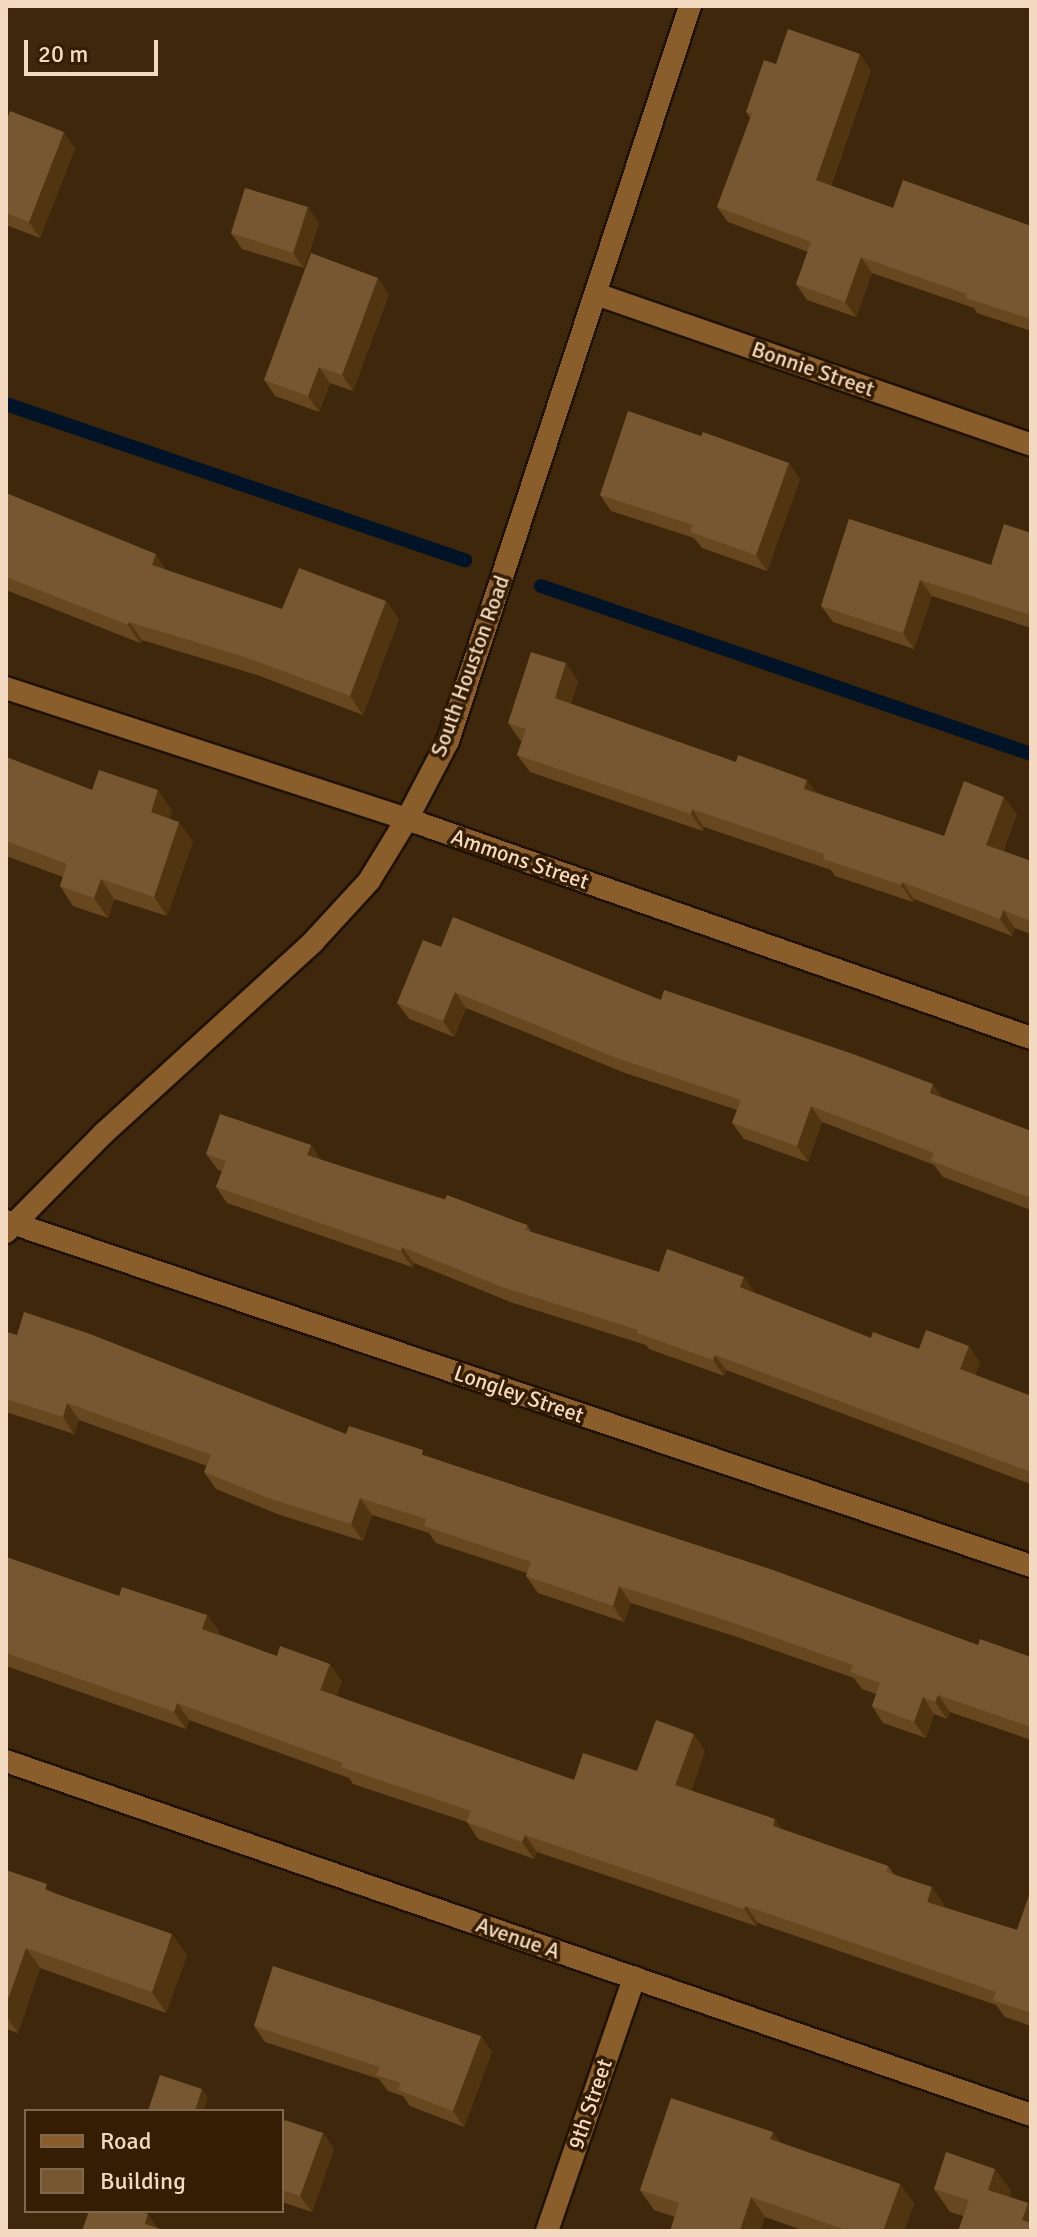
<!DOCTYPE html>
<html>
<head>
<meta charset="utf-8">
<style>
	body { margin:0 }
	#map { position:relative; width:1037px; height:2237px; overflow:hidden; background:#3e270b; font-family:Signika,sans-serif }
	div>[style] { position:absolute }
	.stream>* { height:14px; margin:-7px; padding:0 7px; transform-origin:7px; border-radius:7px; background:#001327 }
	.roads { filter:drop-shadow(2px 0 #201203) drop-shadow(-2px 0 #201203) drop-shadow(0 2px #201203) drop-shadow(0 -2px #201203) }
	.minor>* { height:22px; margin:-11px; padding:0 11px; transform-origin:11px; border-radius:11px; background:#8a5e2a }
	.tertiary>* { height:22px; margin:-11px; padding:0 11px; transform-origin:11px; border-radius:11px; background:#8a5e2a }
	.wall>* { inset:0; background:#674720 }
	.shaded-wall>* { inset:0; background:#513410 }
	.building>* { inset:0; background:#765731 }
	span { translate:-50% -50%; white-space:nowrap; text-align:center; line-height:1.15; -webkit-text-stroke:7px #341d02; paint-order:stroke }
	.street-label { font-size:22px; color:#f2d9bf }
	.frame { position:absolute; inset:0; border:8px solid #f2d9bf; pointer-events:none }
	.legend { position:absolute; left:24px; top:2109px; width:260px; height:104px; box-sizing:border-box; background:#341d02; border:2px solid #80684e; margin:0; padding:10px 14px; list-style:none; font-size:24px; color:#f2d9bf }
	.legend li { display:flex; align-items:center; gap:16px; height:40px }
	.legend b { width:40px; border:2px solid #80684e }
	.scale { position:absolute; left:24px; top:40px; width:134px; height:36px; box-sizing:border-box; border:4px solid #f2d9bf; border-top:0; padding-left:10px; font-size:24px; line-height:28px; white-space:nowrap; color:#f2d9bf; -webkit-text-stroke:6px #341d02; paint-order:stroke }
</style>
</head>
<body>
<div id="map">
	<div class="stream">
		<div style="left:6px;top:404px;width:485px;rotate:18.8deg"></div>
		<div style="left:541px;top:586px;width:518px;rotate:18.92deg"></div>
	</div>
	<div class="roads">
		<div class="minor">
			<div style="left:596px;top:294px;width:460px;rotate:19.1deg"></div>
			<div style="left:6px;top:688px;width:422px;rotate:18.1deg"></div>
			<div style="left:407px;top:819px;width:661px;rotate:19.34deg"></div>
			<div style="left:6px;top:1221px;width:1082px;rotate:18.6deg"></div>
			<div style="left:547px;top:2231px;width:268px;rotate:-71deg"></div>
		</div>
		<div class="tertiary">
			<div style="left:6px;top:1232px;width:139px;rotate:-45.3deg"></div>
			<div style="left:104px;top:1133px;width:283px;rotate:-42.4deg"></div>
			<div style="left:313px;top:942px;width:83px;rotate:-47.4deg"></div>
			<div style="left:369px;top:881px;width:73px;rotate:-58.5deg"></div>
			<div style="left:407px;top:819px;width:88px;rotate:-62.3deg"></div>
			<div style="left:448px;top:741px;width:774px;rotate:-71.78deg"></div>
			<div style="left:6px;top:1761px;width:1084px;rotate:19.05deg"></div>
		</div>
	</div>
	<div class="wall">
		<div style="clip-path:polygon(776px 64px,871px 70px,831px 186px,893px 208px,1031px 226px,1031px 331px,977px 313px,974px 308px,872px 273px,856px 317px,807px 300px,796px 284px,808px 252px,728px 222px,717px 207px,750px 118px,746px 112px)"></div>
		<div style="clip-path:polygon(6px 122px,75px 148px,40px 238px,6px 225px)"></div>
		<div style="clip-path:polygon(319px 223px,304px 268px,242px 249px,231px 233px)"></div>
		<div style="clip-path:polygon(389px 294px,353px 391px,330px 383px,319px 412px,275px 396px,264px 380px)"></div>
		<div style="clip-path:polygon(800px 479px,767px 571px,702px 548px,694px 538px,611px 511px,600px 495px)"></div>
		<div style="clip-path:polygon(6px 493px,166px 570px,282px 609px,386px 601px,399px 619px,363px 715px,257px 675px,142px 640px,140px 643px,6px 590px)"></div>
		<div style="clip-path:polygon(849px 519px,991px 565px,1031px 533px,1031px 628px,932px 596px,914px 649px,833px 622px,821px 606px)"></div>
		<div style="clip-path:polygon(578px 681px,571px 704px,817px 793px,944px 836px,1017px 814px,1003px 851px,1031px 861px,1031px 934px,1015px 928px,1012px 936px,914px 899px,913px 902px,835px 876px,831px 870px,704px 827px,703px 831px,530px 772px,517px 755px,522px 741px,520px 740px,508px 723px)"></div>
		<div style="clip-path:polygon(6px 757px,92px 790px,172px 810px,169px 818px,193px 841px,167px 916px,114px 899px,108px 918px,73px 906px,60px 886px,63px 877px,6px 856px)"></div>
		<div style="clip-path:polygon(441px 947px,661px 1000px,943px 1098px,1031px 1131px,1031px 1210px,943px 1177px,934px 1165px,822px 1122px,808px 1162px,744px 1139px,732px 1123px,737px 1110px,625px 1073px,466px 1008px,454px 1037px,409px 1019px,397px 1003px)"></div>
		<div style="clip-path:polygon(311px 1145px,321px 1160px,527px 1225px,531px 1232px,659px 1272px,755px 1293px,871px 1338px,980px 1362px,975px 1375px,1031px 1396px,1031px 1484px,726px 1370px,724px 1376px,649px 1349px,646px 1345px,513px 1303px,414px 1263px,412px 1267px,227px 1203px,216px 1187px,222px 1171px,218px 1170px,206px 1154px)"></div>
		<div style="clip-path:polygon(6px 1332px,346px 1434px,427px 1456px,978px 1645px,1031px 1657px,1031px 1740px,950px 1712px,947px 1719px,934px 1714px,926px 1738px,883px 1723px,872px 1706px,876px 1694px,862px 1689px,854px 1678px,734px 1636px,631px 1603px,624px 1622px,538px 1593px,526px 1576px,527px 1573px,436px 1543px,429px 1533px,372px 1515px,363px 1541px,280px 1515px,216px 1489px,204px 1472px,207px 1466px,79px 1420px,74px 1434px,6px 1412px)"></div>
		<div style="clip-path:polygon(6px 1557px,119px 1596px,207px 1615px,219px 1632px,218px 1634px,342px 1681px,336px 1696px,574px 1780px,637px 1771px,705px 1751px,691px 1791px,782px 1829px,888px 1866px,894px 1874px,944px 1904px,943px 1907px,1017px 1930px,1031px 1890px,1031px 2026px,1005px 2017px,996px 2005px,758px 1923px,756px 1926px,537px 1852px,534px 1859px,478px 1839px,467px 1822px,353px 1784px,349px 1778px,189px 1720px,186px 1729px,6px 1666px)"></div>
		<div style="clip-path:polygon(6px 1870px,187px 1955px,166px 2013px,40px 1968px,18px 2033px,6px 2029px)"></div>
		<div style="clip-path:polygon(254px 2026px,481px 2036px,492px 2052px,464px 2127px,410px 2106px,403px 2096px,388px 2091px,379px 2079px,265px 2042px)"></div>
		<div style="clip-path:polygon(282px 2127px,323px 2133px,334px 2149px,312px 2212px,282px 2202px)"></div>
		<div style="clip-path:polygon(773px 2132px,780px 2143px,900px 2184px,914px 2204px,904px 2231px,805px 2231px,765px 2217px,675px 2217px,654px 2210px,640px 2190px)"></div>
		<div style="clip-path:polygon(995px 2169px,1011px 2191px,1009px 2197px,1028px 2203px,1031px 2207px,1031px 2231px,963px 2216px,950px 2212px,934px 2189px)"></div>
	</div>
	<div class="shaded-wall">
		<div style="clip-path:polygon(860px 54px,871px 70px,827px 196px,816px 180px)"></div>
		<div style="clip-path:polygon(64px 132px,75px 148px,40px 238px,29px 222px)"></div>
		<div style="clip-path:polygon(308px 207px,319px 223px,304px 268px,293px 253px)"></div>
		<div style="clip-path:polygon(861px 257px,872px 273px,856px 317px,845px 302px)"></div>
		<div style="clip-path:polygon(378px 278px,389px 294px,353px 391px,342px 375px)"></div>
		<div style="clip-path:polygon(319px 367px,330px 383px,319px 412px,308px 396px)"></div>
		<div style="clip-path:polygon(789px 463px,800px 479px,767px 571px,756px 555px)"></div>
		<div style="clip-path:polygon(156px 554px,168px 573px,152px 565px)"></div>
		<div style="clip-path:polygon(920px 580px,932px 596px,914px 649px,903px 633px)"></div>
		<div style="clip-path:polygon(386px 601px,399px 619px,363px 715px,350px 696px)"></div>
		<div style="clip-path:polygon(129px 622px,142px 640px,140px 643px,128px 625px)"></div>
		<div style="clip-path:polygon(566px 663px,578px 681px,567px 715px,555px 698px)"></div>
		<div style="clip-path:polygon(807px 780px,820px 797px,804px 789px)"></div>
		<div style="clip-path:polygon(158px 790px,172px 810px,164px 832px,151px 812px)"></div>
		<div style="clip-path:polygon(1004px 797px,1017px 814px,998px 862px,986px 845px)"></div>
		<div style="clip-path:polygon(692px 809px,704px 827px,703px 831px,691px 814px)"></div>
		<div style="clip-path:polygon(179px 822px,193px 841px,167px 916px,154px 897px)"></div>
		<div style="clip-path:polygon(101px 879px,114px 899px,108px 918px,94px 898px)"></div>
		<div style="clip-path:polygon(902px 882px,914px 899px,913px 902px,901px 885px)"></div>
		<div style="clip-path:polygon(1003px 910px,1015px 928px,1012px 936px,1000px 919px)"></div>
		<div style="clip-path:polygon(455px 992px,466px 1008px,454px 1037px,443px 1021px)"></div>
		<div style="clip-path:polygon(933px 1084px,944px 1100px,930px 1093px)"></div>
		<div style="clip-path:polygon(811px 1106px,822px 1122px,808px 1162px,797px 1146px)"></div>
		<div style="clip-path:polygon(311px 1145px,322px 1161px,307px 1155px)"></div>
		<div style="clip-path:polygon(402px 1247px,414px 1263px,412px 1267px,401px 1251px)"></div>
		<div style="clip-path:polygon(744px 1277px,755px 1292px,740px 1287px)"></div>
		<div style="clip-path:polygon(969px 1346px,980px 1362px,971px 1385px,960px 1369px)"></div>
		<div style="clip-path:polygon(715px 1355px,726px 1370px,724px 1376px,713px 1360px)"></div>
		<div style="clip-path:polygon(67px 1403px,79px 1420px,74px 1434px,63px 1417px)"></div>
		<div style="clip-path:polygon(360px 1498px,372px 1515px,363px 1541px,351px 1524px)"></div>
		<div style="clip-path:polygon(619px 1586px,631px 1603px,624px 1622px,613px 1606px)"></div>
		<div style="clip-path:polygon(207px 1615px,219px 1632px,214px 1646px,202px 1629px)"></div>
		<div style="clip-path:polygon(330px 1664px,342px 1681px,332px 1707px,320px 1690px)"></div>
		<div style="clip-path:polygon(938px 1695px,950px 1712px,947px 1719px,935px 1702px)"></div>
		<div style="clip-path:polygon(923px 1697px,934px 1714px,926px 1738px,914px 1722px)"></div>
		<div style="clip-path:polygon(177px 1703px,189px 1720px,186px 1729px,174px 1712px)"></div>
		<div style="clip-path:polygon(694px 1734px,705px 1751px,687px 1802px,675px 1785px)"></div>
		<div style="clip-path:polygon(775px 1819px,787px 1836px,773px 1826px)"></div>
		<div style="clip-path:polygon(525px 1835px,537px 1852px,534px 1859px,522px 1842px)"></div>
		<div style="clip-path:polygon(932px 1887px,944px 1904px,939px 1919px,927px 1902px)"></div>
		<div style="clip-path:polygon(746px 1906px,758px 1923px,756px 1926px,744px 1909px)"></div>
		<div style="clip-path:polygon(172px 1934px,187px 1955px,166px 2013px,152px 1992px)"></div>
		<div style="clip-path:polygon(26px 1948px,40px 1968px,18px 2033px,6px 2016px,6px 2005px)"></div>
		<div style="clip-path:polygon(481px 2036px,492px 2052px,464px 2127px,453px 2111px)"></div>
		<div style="clip-path:polygon(202px 2089px,208px 2098px,204px 2111px,195px 2111px)"></div>
		<div style="clip-path:polygon(773px 2132px,787px 2152px,770px 2139px)"></div>
		<div style="clip-path:polygon(323px 2133px,334px 2149px,312px 2212px,300px 2196px)"></div>
		<div style="clip-path:polygon(995px 2169px,1011px 2191px,1004px 2212px,988px 2190px)"></div>
		<div style="clip-path:polygon(900px 2184px,914px 2204px,904px 2231px,883px 2231px)"></div>
		<div style="clip-path:polygon(751px 2197px,765px 2217px,760px 2231px,740px 2231px)"></div>
		<div style="clip-path:polygon(1028px 2203px,1031px 2207px,1031px 2231px,1022px 2220px)"></div>
		<div style="clip-path:polygon(148px 2214px,160px 2231px,145px 2224px)"></div>
	</div>
	<div class="building">
		<div style="clip-path:polygon(788px 29px,860px 54px,816px 180px,893px 208px,903px 180px,1031px 226px,1031px 319px,966px 298px,967px 294px,861px 257px,845px 302px,796px 284px,811px 242px,717px 207px,752px 114px,746px 112px,764px 60px,776px 64px)"></div>
		<div style="clip-path:polygon(10px 111px,64px 132px,29px 222px,6px 213px,6px 122px)"></div>
		<div style="clip-path:polygon(245px 188px,308px 207px,293px 253px,231px 233px)"></div>
		<div style="clip-path:polygon(311px 253px,378px 278px,342px 375px,319px 367px,308px 396px,264px 380px)"></div>
		<div style="clip-path:polygon(628px 411px,701px 436px,703px 432px,789px 463px,756px 555px,690px 532px,693px 525px,600px 495px)"></div>
		<div style="clip-path:polygon(6px 493px,156px 554px,152px 565px,282px 609px,299px 568px,386px 601px,350px 696px,245px 657px,129px 622px,128px 625px,6px 577px)"></div>
		<div style="clip-path:polygon(849px 519px,991px 565px,1004px 524px,1031px 533px,1031px 615px,920px 580px,903px 633px,821px 606px)"></div>
		<div style="clip-path:polygon(531px 652px,566px 663px,555px 698px,736px 762px,738px 755px,807px 780px,804px 789px,944px 836px,964px 781px,1004px 797px,986px 845px,1031px 861px,1031px 921px,1003px 910px,1000px 919px,902px 882px,901px 885px,823px 859px,824px 854px,692px 809px,691px 814px,517px 755px,526px 729px,508px 723px)"></div>
		<div style="clip-path:polygon(6px 757px,92px 790px,99px 770px,158px 790px,151px 812px,179px 822px,154px 897px,101px 879px,94px 898px,60px 886px,67px 864px,6px 841px)"></div>
		<div style="clip-path:polygon(453px 917px,661px 1000px,664px 990px,853px 1054px,933px 1084px,930px 1093px,1031px 1131px,1031px 1198px,931px 1161px,934px 1153px,811px 1106px,797px 1146px,732px 1123px,741px 1100px,614px 1057px,455px 992px,443px 1021px,397px 1003px,423px 940px,441px 947px)"></div>
		<div style="clip-path:polygon(220px 1114px,311px 1145px,307px 1155px,445px 1200px,447px 1195px,527px 1225px,525px 1230px,659px 1272px,667px 1249px,744px 1277px,740px 1287px,871px 1338px,873px 1332px,919px 1349px,926px 1330px,969px 1346px,960px 1369px,1031px 1396px,1031px 1472px,715px 1355px,713px 1360px,637px 1333px,638px 1330px,502px 1287px,402px 1247px,401px 1251px,216px 1187px,226px 1161px,206px 1154px)"></div>
		<div style="clip-path:polygon(24px 1312px,90px 1334px,346px 1434px,349px 1426px,423px 1450px,422px 1455px,773px 1570px,978px 1645px,980px 1639px,1031px 1657px,1031px 1727px,938px 1695px,935px 1702px,923px 1697px,914px 1722px,872px 1706px,880px 1683px,850px 1672px,853px 1665px,722px 1619px,619px 1586px,613px 1606px,526px 1576px,531px 1562px,424px 1526px,426px 1519px,360px 1498px,351px 1524px,268px 1498px,204px 1472px,211px 1455px,67px 1403px,63px 1417px,6px 1399px,6px 1332px,17px 1335px)"></div>
		<div style="clip-path:polygon(6px 1557px,119px 1596px,122px 1587px,207px 1615px,202px 1629px,277px 1656px,280px 1646px,330px 1664px,320px 1690px,574px 1780px,583px 1753px,637px 1771px,656px 1720px,694px 1734px,675px 1785px,775px 1819px,773px 1826px,888px 1866px,886px 1872px,932px 1887px,927px 1902px,1017px 1930px,1031px 1890px,1031px 2013px,993px 2000px,996px 1992px,746px 1906px,744px 1909px,525px 1835px,522px 1842px,466px 1822px,471px 1811px,341px 1767px,343px 1763px,177px 1703px,174px 1712px,6px 1653px)"></div>
		<div style="clip-path:polygon(6px 1870px,47px 1884px,45px 1890px,172px 1934px,152px 1992px,26px 1948px,6px 2005px)"></div>
		<div style="clip-path:polygon(273px 1966px,481px 2036px,453px 2111px,398px 2090px,401px 2083px,376px 2075px,380px 2067px,254px 2026px)"></div>
		<div style="clip-path:polygon(160px 2075px,202px 2089px,195px 2111px,148px 2111px)"></div>
		<div style="clip-path:polygon(671px 2098px,773px 2132px,770px 2139px,900px 2184px,883px 2231px,849px 2231px,751px 2197px,740px 2231px,670px 2231px,679px 2203px,640px 2190px)"></div>
		<div style="clip-path:polygon(285px 2120px,323px 2133px,300px 2196px,282px 2190px,282px 2127px)"></div>
		<div style="clip-path:polygon(946px 2152px,995px 2169px,988px 2190px,1028px 2203px,1022px 2220px,1031px 2223px,1031px 2231px,958px 2231px,969px 2200px,934px 2189px)"></div>
		<div style="clip-path:polygon(89px 2211px,138px 2211px,148px 2214px,145px 2224px,167px 2231px,82px 2231px)"></div>
	</div>
	<div class="street-label">
		<span style="left:813px;top:369px;rotate:19deg">Bonnie Street</span>
		<span style="left:470px;top:666px;rotate:-70deg">South Houston Road</span>
		<span style="left:520px;top:859px;rotate:19deg">Ammons Street</span>
		<span style="left:519px;top:1394px;rotate:19deg">Longley Street</span>
		<span style="left:518px;top:1938px;rotate:19deg">Avenue A</span>
		<span style="left:590px;top:2104px;rotate:-71deg">9th Street</span>
	</div>
	<div class="frame"></div>
	<ul class="legend">
	<li><b style="height:10px;background:#8a5e2a"></b>Road</li>
	<li><b style="height:22px;background:#765731"></b>Building</li>
	</ul>
	<div class="scale">20 m</div>
</div>
</body>
</html>
